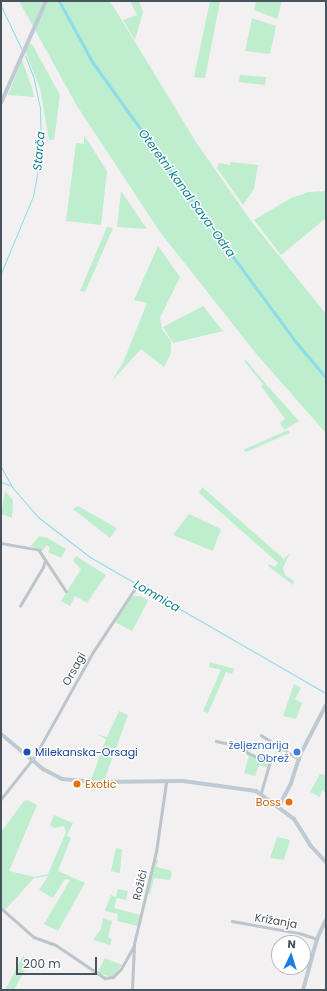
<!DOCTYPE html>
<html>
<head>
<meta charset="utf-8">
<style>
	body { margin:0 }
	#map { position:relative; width:327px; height:991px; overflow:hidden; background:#f2f0f0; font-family:Poppins,sans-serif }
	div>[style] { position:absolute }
	.green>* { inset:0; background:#bfeecf }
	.stream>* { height:1px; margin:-0.5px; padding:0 0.5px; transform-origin:0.5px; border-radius:0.5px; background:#8ddcea }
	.canal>* { height:3px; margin:-1.5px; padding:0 1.5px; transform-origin:1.5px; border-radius:1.5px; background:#8ddcea }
	.street>* { height:2.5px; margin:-1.25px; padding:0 1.25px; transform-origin:1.25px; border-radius:1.25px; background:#bcc5cc }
	.secondary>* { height:4px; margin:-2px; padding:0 2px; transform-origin:2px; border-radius:2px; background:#bec9d3 }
	.dots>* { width:11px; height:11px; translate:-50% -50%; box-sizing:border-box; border:2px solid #fff; border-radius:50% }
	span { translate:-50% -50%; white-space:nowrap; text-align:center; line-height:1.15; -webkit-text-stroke:3px #fff; paint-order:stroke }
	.street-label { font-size:11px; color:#48545d }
	.shop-label { font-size:11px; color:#366cbe }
	.right { translate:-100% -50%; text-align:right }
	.transit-label { font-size:11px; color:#164399 }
	.left { translate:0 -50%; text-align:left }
	.food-label { font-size:11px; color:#c56008 }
	.water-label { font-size:12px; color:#0f7e92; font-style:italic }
	.frame { position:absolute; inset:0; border:2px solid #48545d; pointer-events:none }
	.north { position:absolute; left:271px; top:935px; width:40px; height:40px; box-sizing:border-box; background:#fff; border:1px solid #b6bbbe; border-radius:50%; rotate:4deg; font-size:11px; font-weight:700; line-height:16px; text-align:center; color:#48545d }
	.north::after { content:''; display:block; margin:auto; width:14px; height:18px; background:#1d7ddf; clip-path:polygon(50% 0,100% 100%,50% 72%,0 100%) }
	.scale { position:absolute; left:16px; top:957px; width:81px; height:18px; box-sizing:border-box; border:2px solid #48545d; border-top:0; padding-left:5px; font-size:12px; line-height:14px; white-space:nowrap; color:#48545d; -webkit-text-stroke:3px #fff; paint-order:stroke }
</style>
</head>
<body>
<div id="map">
	<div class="green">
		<div style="clip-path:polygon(19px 1px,110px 1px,196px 142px,251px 221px,326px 314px,326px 433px,258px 356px,160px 232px,77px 106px)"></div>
		<div style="clip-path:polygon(130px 1px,139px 1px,143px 12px,135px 40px,123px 20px,137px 15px)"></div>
		<div style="clip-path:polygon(210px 1px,220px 1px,205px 78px,194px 77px)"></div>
		<div style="clip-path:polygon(256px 1px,282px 1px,277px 19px,254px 10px)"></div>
		<div style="clip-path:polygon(252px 18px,276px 26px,270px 54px,245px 51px)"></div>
		<div style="clip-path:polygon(29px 44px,32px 44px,60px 95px,54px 140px,49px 140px,40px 88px,25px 51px)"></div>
		<div style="clip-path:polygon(22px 60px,32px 88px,34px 97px,8px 95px)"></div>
		<div style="clip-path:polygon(240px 75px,266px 77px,265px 85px,239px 82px)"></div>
		<div style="clip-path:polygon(84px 135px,107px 171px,101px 225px,66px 221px,76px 143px,84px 144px)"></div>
		<div style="clip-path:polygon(231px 162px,258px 165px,254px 189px,243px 205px,217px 168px,219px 163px,230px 165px)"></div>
		<div style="clip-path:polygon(121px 191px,147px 229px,117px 227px)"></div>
		<div style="clip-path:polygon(326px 191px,326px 218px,281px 255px,254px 220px,291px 198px,309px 192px)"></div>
		<div style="clip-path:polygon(107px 227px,113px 228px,85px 292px,80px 291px)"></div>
		<div style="clip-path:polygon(158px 246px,180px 277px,160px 318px,162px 329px,171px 341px,171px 353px,164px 367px,141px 349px,112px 381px,124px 360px,147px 303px,134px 300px)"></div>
		<div style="clip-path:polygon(203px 306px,223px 331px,173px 343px,163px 327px)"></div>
		<div style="clip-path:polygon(246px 360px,265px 383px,299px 421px,284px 430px,280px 423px,285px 419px,261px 386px,263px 384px,244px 361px)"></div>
		<div style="clip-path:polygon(288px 430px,290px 433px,246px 452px,243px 450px)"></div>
		<div style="clip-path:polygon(202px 487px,284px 559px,290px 553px,283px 568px,285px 575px,294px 581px,293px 585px,268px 566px,270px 564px,275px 567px,278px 563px,199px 493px)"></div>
		<div style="clip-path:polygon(5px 491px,13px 500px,12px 518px,1px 514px)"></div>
		<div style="clip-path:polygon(78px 506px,117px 528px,110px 538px,73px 509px)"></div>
		<div style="clip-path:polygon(189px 514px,221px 529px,213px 551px,173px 535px)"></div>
		<div style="clip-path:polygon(39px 536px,48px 538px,66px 549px,61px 558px,48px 552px,50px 548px,47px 545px,42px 551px,31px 546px)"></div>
		<div style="clip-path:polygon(76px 556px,106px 575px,87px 603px,75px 596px,70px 606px,61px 601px,81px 569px,73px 561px)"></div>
		<div style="clip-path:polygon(133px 596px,141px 596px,148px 601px,132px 631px,113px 621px)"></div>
		<div style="clip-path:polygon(210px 662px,234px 669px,232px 674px,226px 672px,208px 713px,203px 711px,221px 670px,226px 671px,209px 667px)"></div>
		<div style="clip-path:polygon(294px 684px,301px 688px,295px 699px,302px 703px,296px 719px,283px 716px)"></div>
		<div style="clip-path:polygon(119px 711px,128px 715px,104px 781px,91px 780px,106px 739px,96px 734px,107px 737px)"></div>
		<div style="clip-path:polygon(249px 755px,269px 763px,269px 768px,259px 765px,255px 776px,244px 773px)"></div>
		<div style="clip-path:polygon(320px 774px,326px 775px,326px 793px,322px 790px,320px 797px,310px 792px)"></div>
		<div style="clip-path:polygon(27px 800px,37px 805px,9px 871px,34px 877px,48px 874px,66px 832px,64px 826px,54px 828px,50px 825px,54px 815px,73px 823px,67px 836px,71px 838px,58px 871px,85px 883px,58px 931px,44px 924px,70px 880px,65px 879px,53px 898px,39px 890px,48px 876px,34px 878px,5px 910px,1px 906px,1px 832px,24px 801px)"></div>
		<div style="clip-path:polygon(277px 837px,290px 840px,284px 860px,270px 858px)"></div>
		<div style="clip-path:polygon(116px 848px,122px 849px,120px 873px,111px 871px)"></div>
		<div style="clip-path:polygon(155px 859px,158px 860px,156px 867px,170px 870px,172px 874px,170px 880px,154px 878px,150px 894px,147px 893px)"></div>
		<div style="clip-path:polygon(118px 889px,128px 891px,126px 900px,117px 898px,114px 908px,140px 915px,138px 926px,117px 921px,118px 914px,105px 911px,111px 895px,116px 897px)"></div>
		<div style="clip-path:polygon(103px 918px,112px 921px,108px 937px,112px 939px,110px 945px,93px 940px,101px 929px)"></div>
		<div style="clip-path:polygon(23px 956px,30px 960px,25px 970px,14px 990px,5px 990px)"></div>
		<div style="clip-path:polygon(105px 958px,122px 965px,112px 977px,97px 973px)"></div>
	</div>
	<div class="stream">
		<div style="left:1px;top:6px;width:49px;rotate:64.5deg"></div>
		<div style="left:1px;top:273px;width:83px;rotate:-67.4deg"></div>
		<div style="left:33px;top:196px;width:44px;rotate:-79.5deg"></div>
		<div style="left:41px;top:153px;width:45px;rotate:-91.3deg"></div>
		<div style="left:40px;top:108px;width:33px;rotate:-102deg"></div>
		<div style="left:33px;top:76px;width:22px;rotate:-111deg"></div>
		<div style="left:1px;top:467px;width:23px;rotate:61deg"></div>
		<div style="left:12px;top:487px;width:40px;rotate:49deg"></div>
		<div style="left:38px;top:517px;width:66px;rotate:37.6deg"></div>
		<div style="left:90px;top:557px;width:272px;rotate:30deg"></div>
		<div style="left:1px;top:482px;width:12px;rotate:20deg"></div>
	</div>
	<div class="canal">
		<div style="left:59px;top:1px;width:71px;rotate:61.3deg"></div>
		<div style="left:93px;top:63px;width:183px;rotate:54.3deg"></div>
		<div style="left:200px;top:212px;width:162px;rotate:53.6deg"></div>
		<div style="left:296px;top:342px;width:47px;rotate:50.2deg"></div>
	</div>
	<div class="street">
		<div style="left:1px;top:543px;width:39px;rotate:10deg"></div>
		<div style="left:39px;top:550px;width:49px;rotate:56.6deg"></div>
		<div style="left:20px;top:606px;width:45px;rotate:-59.5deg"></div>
		<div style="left:43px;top:567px;width:7px;rotate:-74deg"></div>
		<div style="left:261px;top:735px;width:45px;rotate:32.3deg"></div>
		<div style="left:216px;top:741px;width:29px;rotate:12deg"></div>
		<div style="left:244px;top:747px;width:7px;rotate:56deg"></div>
		<div style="left:248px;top:753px;width:24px;rotate:24deg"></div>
		<div style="left:270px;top:763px;width:32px;rotate:106deg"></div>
		<div style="left:1px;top:799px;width:55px;rotate:-51.7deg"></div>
		<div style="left:35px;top:756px;width:119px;rotate:-60.9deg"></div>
		<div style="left:93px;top:652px;width:74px;rotate:-56.5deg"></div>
		<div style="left:1px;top:908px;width:44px;rotate:41.3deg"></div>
		<div style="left:34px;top:937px;width:23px;rotate:20deg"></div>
		<div style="left:56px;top:945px;width:59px;rotate:34deg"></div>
		<div style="left:105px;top:978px;width:8px;rotate:-7deg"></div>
		<div style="left:113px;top:977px;width:11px;rotate:-45deg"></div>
		<div style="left:121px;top:969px;width:26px;rotate:-61deg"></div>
		<div style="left:232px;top:921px;width:68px;rotate:10.2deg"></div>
		<div style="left:299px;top:933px;width:19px;rotate:18deg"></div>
		<div style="left:132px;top:990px;width:46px;rotate:-87.5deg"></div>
		<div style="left:134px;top:944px;width:95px;rotate:-76.6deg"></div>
		<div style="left:156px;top:852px;width:70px;rotate:-81.8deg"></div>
	</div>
	<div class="secondary">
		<div style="left:1px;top:103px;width:111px;rotate:-66.2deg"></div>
		<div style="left:1px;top:734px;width:55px;rotate:39.8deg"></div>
		<div style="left:43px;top:769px;width:21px;rotate:28deg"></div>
		<div style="left:62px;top:779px;width:37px;rotate:5deg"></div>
		<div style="left:99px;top:782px;width:84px;rotate:-0.7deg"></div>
		<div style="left:183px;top:781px;width:74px;rotate:7.8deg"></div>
		<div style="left:256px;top:791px;width:47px;rotate:36.4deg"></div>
		<div style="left:294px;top:819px;width:31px;rotate:58deg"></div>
		<div style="left:310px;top:845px;width:23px;rotate:47deg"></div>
		<div style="left:279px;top:806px;width:26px;rotate:-62deg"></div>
		<div style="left:291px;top:783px;width:32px;rotate:-72deg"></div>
		<div style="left:301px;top:753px;width:54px;rotate:-62.5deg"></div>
		<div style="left:303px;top:990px;width:53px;rotate:-74.6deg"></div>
		<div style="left:317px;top:939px;width:21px;rotate:-65deg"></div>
	</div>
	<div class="dots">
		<div style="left:27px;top:752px;background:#1a4fb4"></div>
		<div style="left:297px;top:752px;background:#3f7fe0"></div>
		<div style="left:77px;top:784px;background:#e8710a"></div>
		<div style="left:289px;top:802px;background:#e8710a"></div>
	</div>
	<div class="street-label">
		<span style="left:74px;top:669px;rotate:-61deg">Orsagi</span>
		<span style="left:140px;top:885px;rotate:-77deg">Rožići</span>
		<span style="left:276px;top:921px;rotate:10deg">Križanja</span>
	</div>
	<div class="shop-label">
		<span class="right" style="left:289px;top:752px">željeznarija<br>Obrež</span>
	</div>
	<div class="transit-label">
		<span class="left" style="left:35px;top:752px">Milekanska-Orsagi</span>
	</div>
	<div class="food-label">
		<span class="left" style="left:85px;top:784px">Exotic</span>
		<span class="right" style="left:281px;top:802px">Boss</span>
	</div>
	<div class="water-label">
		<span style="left:39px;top:151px;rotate:-85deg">Starča</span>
		<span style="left:187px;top:193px;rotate:54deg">Oteretni kanal Sava-Odra</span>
		<span style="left:157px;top:596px;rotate:30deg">Lomnica</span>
	</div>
	<div class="frame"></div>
	<div class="north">N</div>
	<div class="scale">200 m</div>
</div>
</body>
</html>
